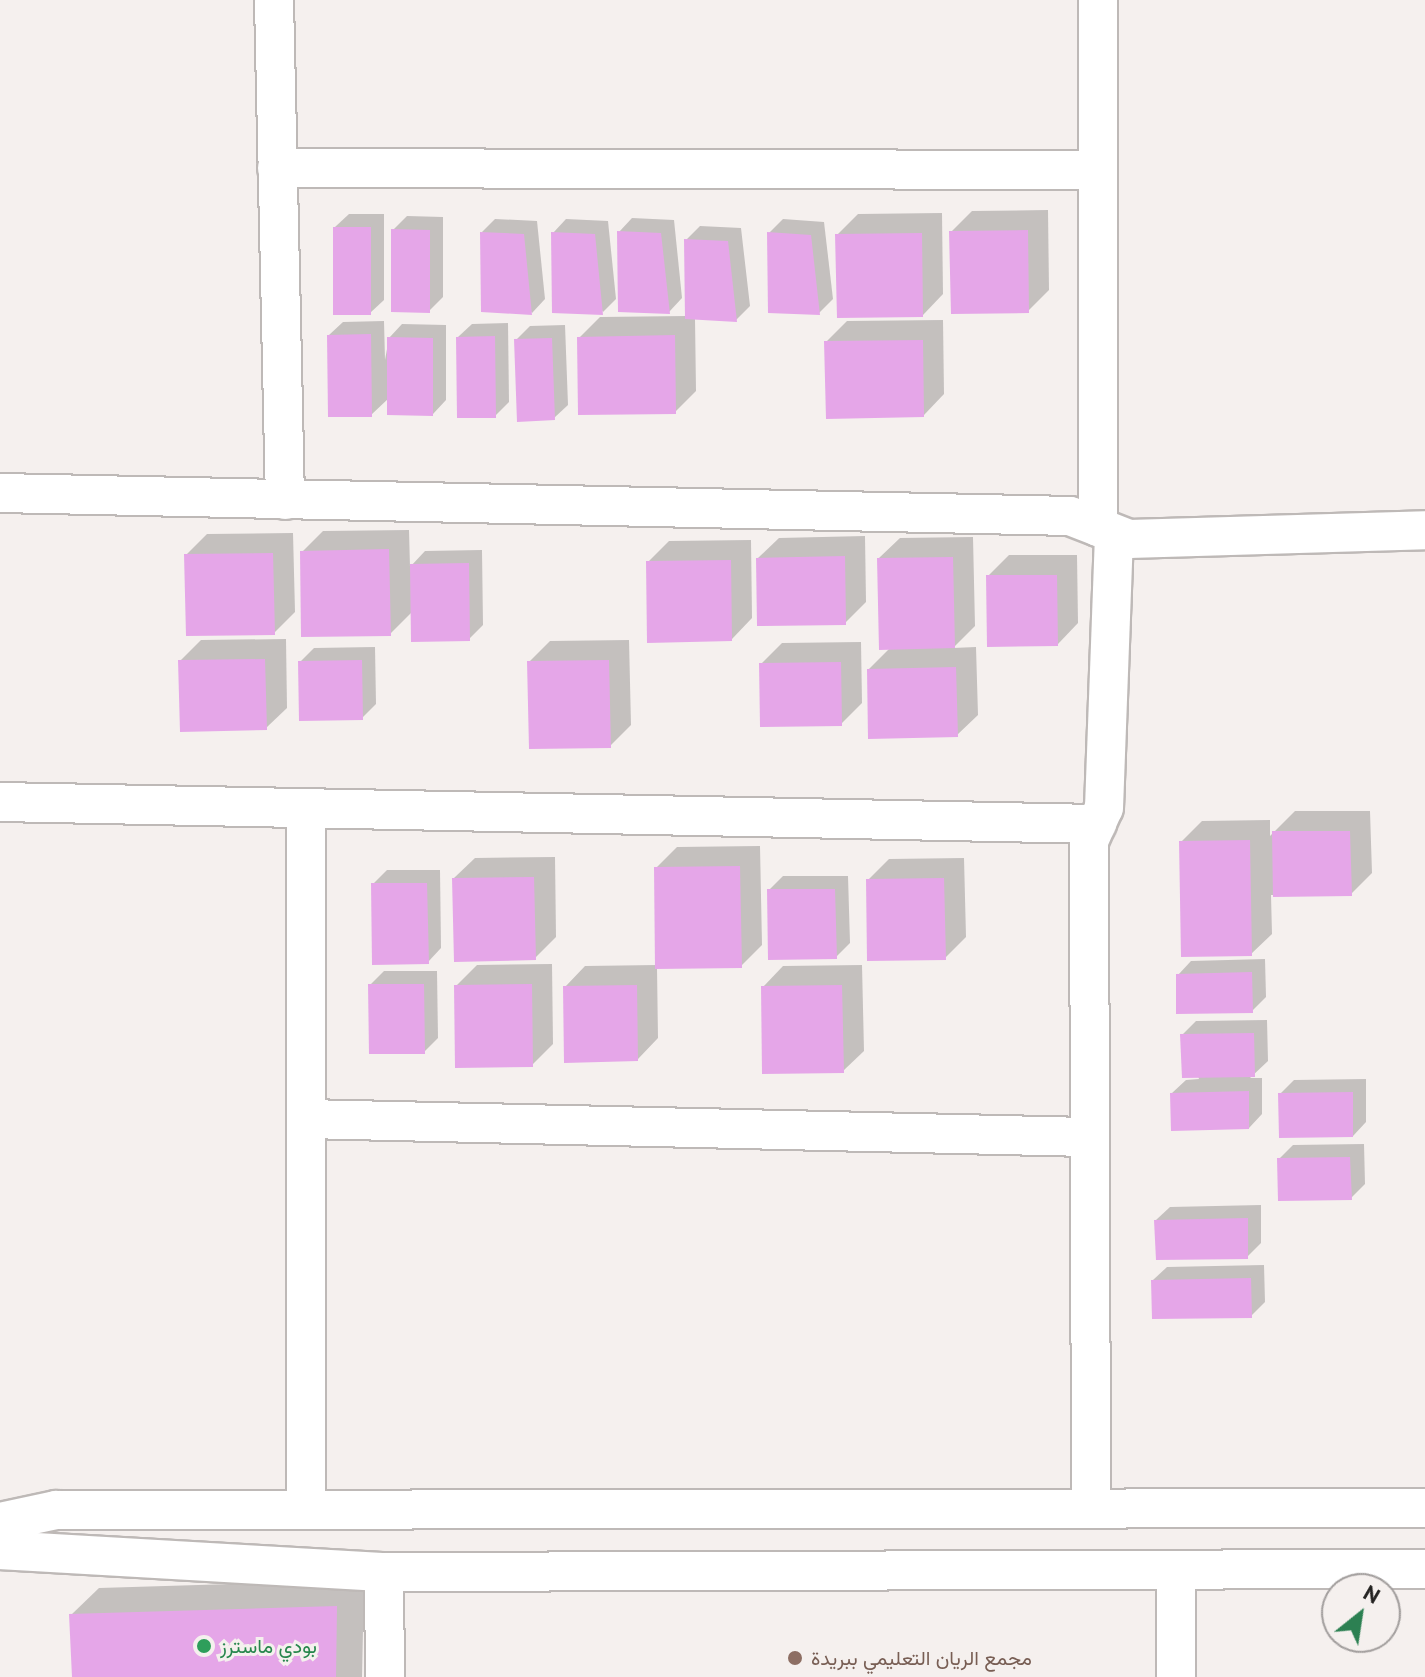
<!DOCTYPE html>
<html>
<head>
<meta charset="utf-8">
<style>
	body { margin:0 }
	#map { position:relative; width:1425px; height:1677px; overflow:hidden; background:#f5f0ee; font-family:"PT Sans",Vazirmatn,sans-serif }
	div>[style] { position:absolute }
	.shadow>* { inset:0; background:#0003 }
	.building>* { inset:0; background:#e5a6e8 }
	.roads { filter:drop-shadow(2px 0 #beb9b7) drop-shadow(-2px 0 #beb9b7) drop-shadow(0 2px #beb9b7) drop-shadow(0 -2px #beb9b7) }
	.minor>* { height:38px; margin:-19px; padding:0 19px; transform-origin:19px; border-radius:19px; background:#fff }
	.dots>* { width:22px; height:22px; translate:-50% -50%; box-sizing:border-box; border:4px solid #f5f0ee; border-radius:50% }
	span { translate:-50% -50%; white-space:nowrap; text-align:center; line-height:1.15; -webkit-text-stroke:6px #f5f0ee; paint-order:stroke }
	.leisure-label { font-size:20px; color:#27864d }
	.left { translate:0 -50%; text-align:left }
	.education-label { font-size:20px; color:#785e54 }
	.north { position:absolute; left:1321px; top:1573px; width:80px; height:80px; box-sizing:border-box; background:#f5f0ee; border:2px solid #a19d9c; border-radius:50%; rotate:30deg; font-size:22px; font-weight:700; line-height:32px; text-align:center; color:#232120 }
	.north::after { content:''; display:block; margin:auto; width:28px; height:36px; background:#2c8052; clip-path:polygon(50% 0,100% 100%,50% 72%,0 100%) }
</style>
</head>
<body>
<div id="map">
	<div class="shadow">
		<div style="clip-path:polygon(1048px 210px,1049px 290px,1028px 311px,951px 232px,972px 211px)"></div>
		<div style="clip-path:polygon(942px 213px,943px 294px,923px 315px,837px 235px,858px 214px)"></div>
		<div style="clip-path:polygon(349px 214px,384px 214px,384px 300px,370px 313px,335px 227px)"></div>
		<div style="clip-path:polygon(407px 216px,443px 217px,443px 297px,429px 311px,393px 230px)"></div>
		<div style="clip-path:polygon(632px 218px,674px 220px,682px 298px,669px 312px,619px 232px)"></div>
		<div style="clip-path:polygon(495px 219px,537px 221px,545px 299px,532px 313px,482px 232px)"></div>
		<div style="clip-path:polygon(566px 219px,608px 221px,616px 299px,603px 312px,553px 233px)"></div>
		<div style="clip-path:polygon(783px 219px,824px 222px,833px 299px,819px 313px,769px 233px)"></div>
		<div style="clip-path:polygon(700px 226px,741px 228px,750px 306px,736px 320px,695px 318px,696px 391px,675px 412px,579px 338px,600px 317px,687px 316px,686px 240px)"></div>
		<div style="clip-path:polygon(943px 320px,944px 394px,924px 415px,826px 342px,847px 321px)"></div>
		<div style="clip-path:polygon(384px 321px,385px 360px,389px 338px,402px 324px,446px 325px,446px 400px,433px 414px,389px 398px,371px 415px,329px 335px,343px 322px)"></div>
		<div style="clip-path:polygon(508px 323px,509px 402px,495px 416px,458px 337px,472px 324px)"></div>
		<div style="clip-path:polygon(565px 325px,568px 405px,554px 418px,516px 340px,530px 326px)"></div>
		<div style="clip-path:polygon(409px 530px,410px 567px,425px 551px,482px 550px,483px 625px,469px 639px,413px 611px,390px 634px,302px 552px,323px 531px)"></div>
		<div style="clip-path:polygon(293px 533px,295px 612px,274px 633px,186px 555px,207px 534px)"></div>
		<div style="clip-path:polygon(865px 536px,866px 602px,845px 623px,758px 558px,779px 538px)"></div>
		<div style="clip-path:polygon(973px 537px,975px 626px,953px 648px,976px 647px,978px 715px,957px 735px,869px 669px,891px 647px,879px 558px,900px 538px)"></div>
		<div style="clip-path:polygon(751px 540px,752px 618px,732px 639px,648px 562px,669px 541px)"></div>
		<div style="clip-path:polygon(1009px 555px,1077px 555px,1078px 623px,1058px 644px,988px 576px)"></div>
		<div style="clip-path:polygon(286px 639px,287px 708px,266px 728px,180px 661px,201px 640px)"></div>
		<div style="clip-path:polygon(629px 640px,631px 725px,610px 746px,529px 662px,550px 641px)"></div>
		<div style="clip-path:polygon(861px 642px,862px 703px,841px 724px,761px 664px,782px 643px)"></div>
		<div style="clip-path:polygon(375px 647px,376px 704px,362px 718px,300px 662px,314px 648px)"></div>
		<div style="clip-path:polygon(1295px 811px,1370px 811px,1372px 873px,1351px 894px,1271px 895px,1272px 934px,1251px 954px,1181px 842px,1202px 821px,1270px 820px,1270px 836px)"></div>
		<div style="clip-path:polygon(760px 846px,762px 945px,741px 966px,657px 967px,658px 1038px,638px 1059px,565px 987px,585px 966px,657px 965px,656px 868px,677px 847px)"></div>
		<div style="clip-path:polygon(555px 857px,556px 937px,535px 958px,454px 878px,475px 858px)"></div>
		<div style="clip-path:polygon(964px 858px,966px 937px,945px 958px,868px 880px,889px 859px)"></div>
		<div style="clip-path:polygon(387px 870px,440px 870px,441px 948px,428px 962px,373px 884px)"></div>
		<div style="clip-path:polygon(783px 876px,848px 876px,850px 943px,836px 957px,769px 890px)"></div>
		<div style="clip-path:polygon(1265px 959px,1266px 997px,1252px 1011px,1178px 975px,1191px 961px)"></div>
		<div style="clip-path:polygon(552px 964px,553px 1044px,532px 1065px,456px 986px,477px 965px)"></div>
		<div style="clip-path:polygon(862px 965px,864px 1051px,843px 1071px,763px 987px,783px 966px)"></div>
		<div style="clip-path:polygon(384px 971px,437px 971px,438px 1038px,424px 1052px,370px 985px)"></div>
		<div style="clip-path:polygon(1267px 1020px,1268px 1061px,1250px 1078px,1262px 1078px,1262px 1114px,1249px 1128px,1172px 1093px,1186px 1080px,1199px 1079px,1182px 1035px,1196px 1021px)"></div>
		<div style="clip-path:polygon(1366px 1079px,1366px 1122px,1353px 1136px,1280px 1094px,1294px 1080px)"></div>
		<div style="clip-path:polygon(1364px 1144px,1365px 1184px,1351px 1198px,1279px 1159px,1293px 1145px)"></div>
		<div style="clip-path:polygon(1261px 1205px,1261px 1243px,1247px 1257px,1156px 1220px,1170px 1207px)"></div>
		<div style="clip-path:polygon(1264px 1265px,1265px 1302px,1251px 1316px,1153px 1280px,1167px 1267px)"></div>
		<div style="clip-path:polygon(364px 1580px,362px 1677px,74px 1677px,71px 1615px,99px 1588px)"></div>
	</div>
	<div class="building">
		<div style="clip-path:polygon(333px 227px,371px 227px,371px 315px,333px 315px)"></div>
		<div style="clip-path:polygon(391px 229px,430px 230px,430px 313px,391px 312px)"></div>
		<div style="clip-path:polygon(1028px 230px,1029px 313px,951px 314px,949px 231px)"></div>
		<div style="clip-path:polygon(617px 231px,661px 233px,670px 314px,618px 312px)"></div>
		<div style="clip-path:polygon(480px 232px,524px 234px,532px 315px,481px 312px)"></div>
		<div style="clip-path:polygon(551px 232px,595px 234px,603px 315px,552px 313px)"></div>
		<div style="clip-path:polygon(767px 232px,811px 235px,820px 315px,768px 313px)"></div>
		<div style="clip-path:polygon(922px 233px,923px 317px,837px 318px,835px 234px)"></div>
		<div style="clip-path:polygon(684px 239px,728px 241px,737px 322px,685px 319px)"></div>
		<div style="clip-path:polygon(371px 334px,372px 417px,328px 417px,327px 335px)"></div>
		<div style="clip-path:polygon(675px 335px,676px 414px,578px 415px,577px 337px)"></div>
		<div style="clip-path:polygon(495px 336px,496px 418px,457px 418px,456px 337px)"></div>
		<div style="clip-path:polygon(387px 337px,433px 338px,433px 416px,387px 415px)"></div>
		<div style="clip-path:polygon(552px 338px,555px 420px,517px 422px,514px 339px)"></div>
		<div style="clip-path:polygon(923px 340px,924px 417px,826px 419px,824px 341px)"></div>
		<div style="clip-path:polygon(389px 549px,391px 636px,301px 637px,300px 551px)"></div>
		<div style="clip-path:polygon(273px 553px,275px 635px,186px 636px,184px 554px)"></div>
		<div style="clip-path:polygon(845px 556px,846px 625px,757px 626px,756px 558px)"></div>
		<div style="clip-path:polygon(953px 557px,955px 648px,879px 650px,877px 558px)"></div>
		<div style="clip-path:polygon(731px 560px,732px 641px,647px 643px,646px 561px)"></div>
		<div style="clip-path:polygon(469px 563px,470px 641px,411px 642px,410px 564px)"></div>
		<div style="clip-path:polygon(986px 575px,1057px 575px,1058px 646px,987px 647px)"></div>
		<div style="clip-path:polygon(265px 659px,267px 730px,180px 732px,178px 660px)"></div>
		<div style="clip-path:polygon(362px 660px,363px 720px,299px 721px,298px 661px)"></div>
		<div style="clip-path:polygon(609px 660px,611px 748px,529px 749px,527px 661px)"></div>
		<div style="clip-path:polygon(841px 662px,842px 726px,760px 727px,759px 663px)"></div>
		<div style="clip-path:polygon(956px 667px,958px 737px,868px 739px,867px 669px)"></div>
		<div style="clip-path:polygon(1272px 831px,1350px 831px,1352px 896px,1273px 897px)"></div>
		<div style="clip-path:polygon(1250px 840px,1252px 956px,1181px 957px,1179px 841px)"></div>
		<div style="clip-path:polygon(740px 866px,742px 968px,655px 969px,654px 867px)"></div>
		<div style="clip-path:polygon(534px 877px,536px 960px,454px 962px,452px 878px)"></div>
		<div style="clip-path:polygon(944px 878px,946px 960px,867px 961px,866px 879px)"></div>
		<div style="clip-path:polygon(371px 883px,427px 883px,429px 964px,372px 965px)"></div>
		<div style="clip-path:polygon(767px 889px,835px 889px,837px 959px,768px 960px)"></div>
		<div style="clip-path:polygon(1252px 972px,1253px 1013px,1176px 1014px,1176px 974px)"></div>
		<div style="clip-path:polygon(368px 984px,424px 984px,425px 1054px,369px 1054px)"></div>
		<div style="clip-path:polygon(532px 984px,533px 1067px,455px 1068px,454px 985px)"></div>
		<div style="clip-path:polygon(637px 985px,638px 1061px,564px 1063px,563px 986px)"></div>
		<div style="clip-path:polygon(842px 985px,844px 1073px,762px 1074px,761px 986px)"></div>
		<div style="clip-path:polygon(1254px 1033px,1255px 1077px,1182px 1078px,1180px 1034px)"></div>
		<div style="clip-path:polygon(1249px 1091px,1249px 1129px,1171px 1131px,1170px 1093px)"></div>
		<div style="clip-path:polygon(1353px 1092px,1353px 1137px,1279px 1138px,1278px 1093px)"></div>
		<div style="clip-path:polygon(1350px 1157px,1352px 1200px,1278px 1201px,1277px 1158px)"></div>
		<div style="clip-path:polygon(1248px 1218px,1248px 1259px,1156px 1260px,1154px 1220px)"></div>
		<div style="clip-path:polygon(1251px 1278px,1252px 1318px,1152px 1319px,1151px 1280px)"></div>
		<div style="clip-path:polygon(337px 1606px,336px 1677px,72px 1677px,69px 1614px)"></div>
	</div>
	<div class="roads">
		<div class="minor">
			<div style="left:274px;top:0;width:500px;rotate:88.74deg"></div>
			<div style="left:1098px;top:0;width:527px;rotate:90deg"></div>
			<div style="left:277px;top:168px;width:821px;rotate:0.14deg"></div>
			<div style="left:0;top:493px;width:1070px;rotate:1.23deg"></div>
			<div style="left:1070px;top:516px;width:63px;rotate:21.3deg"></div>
			<div style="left:1129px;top:539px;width:296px;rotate:-1.7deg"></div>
			<div style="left:0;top:802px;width:1097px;rotate:1.15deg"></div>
			<div style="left:306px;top:809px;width:701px;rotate:90deg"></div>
			<div style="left:306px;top:1119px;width:784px;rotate:1.32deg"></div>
			<div style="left:1091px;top:1507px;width:666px;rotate:-90.17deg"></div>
			<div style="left:1089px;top:841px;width:36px;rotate:-66deg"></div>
			<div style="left:1104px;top:808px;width:274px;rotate:-87.9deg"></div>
			<div style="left:0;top:1522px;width:57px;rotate:-12.1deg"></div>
			<div style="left:56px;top:1510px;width:1369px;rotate:-0.08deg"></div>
			<div style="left:0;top:1550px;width:385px;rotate:3.3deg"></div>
			<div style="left:384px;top:1572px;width:1041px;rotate:-0.17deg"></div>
			<div style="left:384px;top:1572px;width:105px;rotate:89.5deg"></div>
			<div style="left:1176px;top:1677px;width:104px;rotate:-90deg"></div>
		</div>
	</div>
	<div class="dots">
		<div style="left:204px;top:1646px;background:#2e9e5b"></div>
		<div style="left:795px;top:1658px;background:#8d6e63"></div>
	</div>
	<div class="leisure-label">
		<span class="left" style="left:220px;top:1646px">بودي ماسترز</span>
	</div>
	<div class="education-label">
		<span class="left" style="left:811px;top:1658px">مجمع الريان التعليمي ببريدة</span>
	</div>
	<div class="north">N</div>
</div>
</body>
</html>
